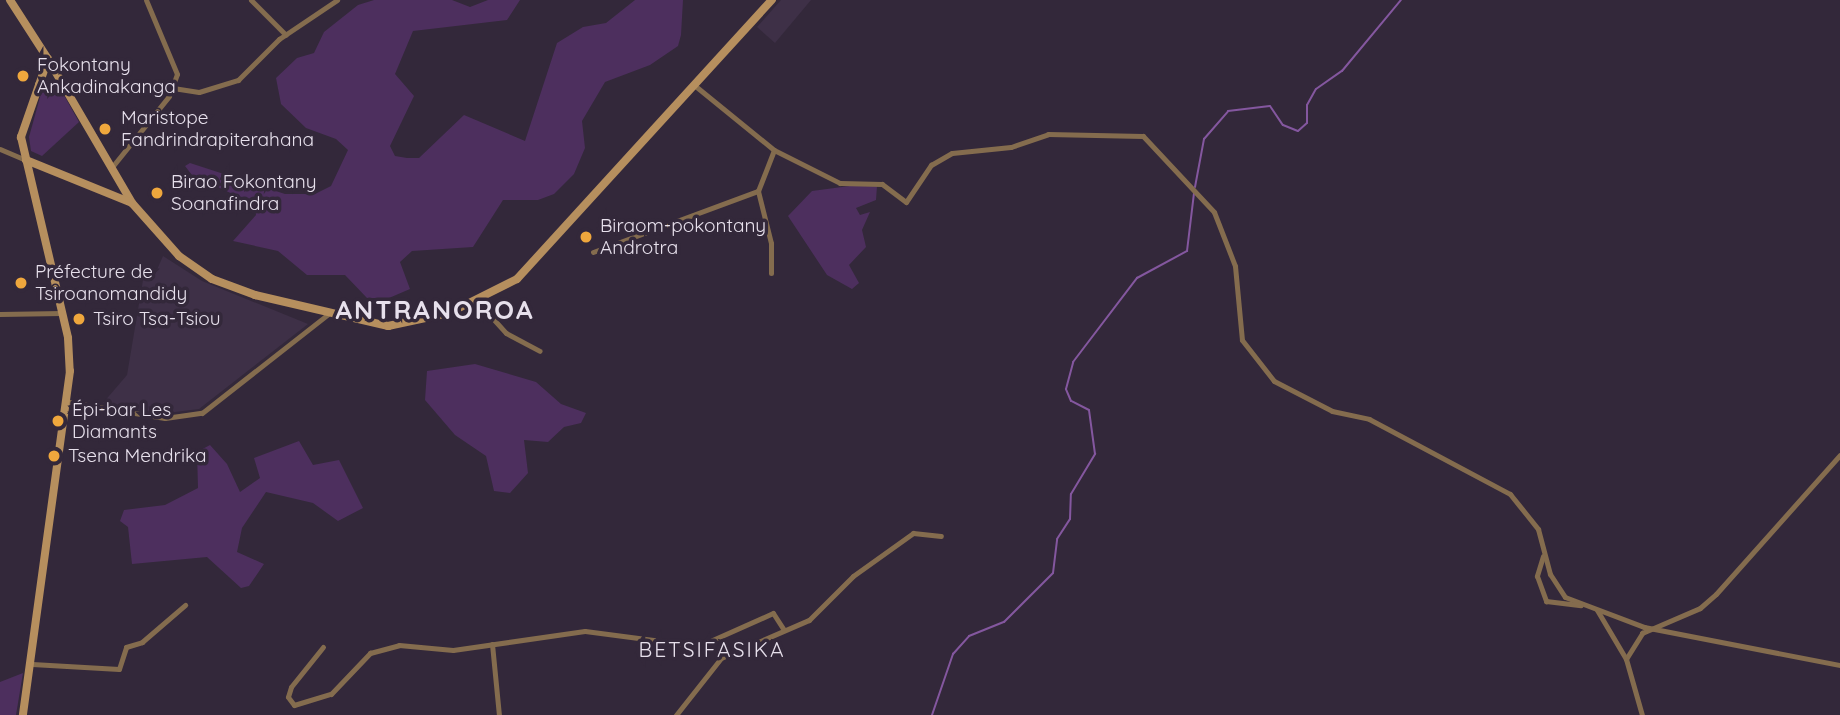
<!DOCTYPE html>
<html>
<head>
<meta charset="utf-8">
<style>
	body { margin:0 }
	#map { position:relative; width:1840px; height:715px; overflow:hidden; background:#33283a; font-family:Quicksand,sans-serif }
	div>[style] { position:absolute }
	.built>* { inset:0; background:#3e3047 }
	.green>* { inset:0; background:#4d2f5e }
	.stream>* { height:2px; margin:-1px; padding:0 1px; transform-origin:1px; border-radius:1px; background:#84579f }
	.street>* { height:5px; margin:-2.5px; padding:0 2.5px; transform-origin:2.5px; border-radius:2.5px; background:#846c4e }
	.secondary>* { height:8px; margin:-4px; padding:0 4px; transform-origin:4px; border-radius:4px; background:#b68f5e }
	.dots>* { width:19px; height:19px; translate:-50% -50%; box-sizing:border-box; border:4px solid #33283a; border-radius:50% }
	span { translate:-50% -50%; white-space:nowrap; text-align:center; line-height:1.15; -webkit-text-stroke:7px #33283a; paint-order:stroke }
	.poi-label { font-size:19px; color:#e7e0ec }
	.left { translate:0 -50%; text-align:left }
	.neighbourhood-label { font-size:21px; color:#e7e0ec; letter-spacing:2px }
	.district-label { font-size:26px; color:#e7e0ec; font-weight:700; letter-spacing:2px }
</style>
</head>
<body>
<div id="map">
	<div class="built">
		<div style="clip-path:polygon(781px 0,811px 0,775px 43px,757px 27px)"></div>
		<div style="clip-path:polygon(163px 256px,202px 281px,308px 324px,199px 409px,159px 414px,103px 403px,127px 375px,143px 280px,152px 281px)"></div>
	</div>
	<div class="green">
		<div style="clip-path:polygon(374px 0,452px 0,470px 7px,488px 0,520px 0,507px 20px,413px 31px,395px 74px,414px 96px,390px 146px,395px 156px,407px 158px,419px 158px,464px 115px,525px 141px,557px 43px,583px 27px,606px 23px,635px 0,683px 0,681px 35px,678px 46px,650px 65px,605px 82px,582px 121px,585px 148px,574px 174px,554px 194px,538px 200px,503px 200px,473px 247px,412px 251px,400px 262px,410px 289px,389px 298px,367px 298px,345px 275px,307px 275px,278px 251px,233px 241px,256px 215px,254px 204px,192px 175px,185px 166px,190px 163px,285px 194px,315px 194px,331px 186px,348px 150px,336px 139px,306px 128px,281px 104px,276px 78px,297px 58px,314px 53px,324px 32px,358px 5px)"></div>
		<div style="clip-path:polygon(42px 90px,61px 90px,79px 122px,42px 156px,31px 151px,29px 137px)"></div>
		<div style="clip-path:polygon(857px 185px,877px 186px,876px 200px,856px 208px,860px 215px,870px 212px,862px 230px,866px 247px,849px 265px,859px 283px,852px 289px,827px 275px,788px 216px,812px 191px)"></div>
		<div style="clip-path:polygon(475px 364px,536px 382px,561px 404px,586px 413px,581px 423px,564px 427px,548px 442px,524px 440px,528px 473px,510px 493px,494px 491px,486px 456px,455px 435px,425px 400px,427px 371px)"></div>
		<div style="clip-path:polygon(299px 441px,313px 465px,339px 460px,363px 508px,338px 521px,313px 503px,266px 492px,242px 528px,237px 552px,264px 564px,249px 586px,241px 588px,207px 557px,132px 564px,128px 527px,120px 521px,124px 510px,165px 505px,198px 488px,197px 452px,210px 445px,227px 464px,240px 492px,260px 478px,254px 458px)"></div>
		<div style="clip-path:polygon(23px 673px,16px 715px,0 715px,0 682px)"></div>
	</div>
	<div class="stream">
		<div style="left:1195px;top:187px;width:49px;rotate:-79.4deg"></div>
		<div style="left:1204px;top:139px;width:37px;rotate:-49deg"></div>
		<div style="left:1228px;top:111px;width:42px;rotate:-6.8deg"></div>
		<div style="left:1270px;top:106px;width:23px;rotate:56deg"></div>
		<div style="left:1283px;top:125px;width:16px;rotate:22deg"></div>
		<div style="left:1298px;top:131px;width:12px;rotate:-42deg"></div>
		<div style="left:1307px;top:123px;width:18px;rotate:-90deg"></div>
		<div style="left:1307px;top:105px;width:18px;rotate:-61deg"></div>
		<div style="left:1316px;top:89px;width:32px;rotate:-35deg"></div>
		<div style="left:1342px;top:71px;width:92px;rotate:-50.3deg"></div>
		<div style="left:932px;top:715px;width:65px;rotate:-71deg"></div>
		<div style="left:953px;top:654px;width:24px;rotate:-48deg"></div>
		<div style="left:969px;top:636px;width:38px;rotate:-22deg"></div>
		<div style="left:1004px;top:622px;width:69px;rotate:-45deg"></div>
		<div style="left:1053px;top:573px;width:34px;rotate:-83deg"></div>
		<div style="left:1057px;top:539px;width:24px;rotate:-57deg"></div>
		<div style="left:1070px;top:519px;width:25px;rotate:-88deg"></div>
		<div style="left:1071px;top:494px;width:47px;rotate:-59deg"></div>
		<div style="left:1095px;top:454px;width:44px;rotate:-97.8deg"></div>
		<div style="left:1089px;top:410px;width:20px;rotate:-153deg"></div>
		<div style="left:1071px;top:401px;width:13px;rotate:-113deg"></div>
		<div style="left:1066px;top:389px;width:28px;rotate:-75deg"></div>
		<div style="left:1073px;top:362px;width:106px;rotate:-52.7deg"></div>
		<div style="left:1137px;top:278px;width:57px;rotate:-28.4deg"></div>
		<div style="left:1187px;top:251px;width:58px;rotate:-83.1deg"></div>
	</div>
	<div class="street">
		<div style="left:251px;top:0;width:49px;rotate:45deg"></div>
		<div style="left:173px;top:88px;width:26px;rotate:9deg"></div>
		<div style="left:199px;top:92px;width:41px;rotate:-17.1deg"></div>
		<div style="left:238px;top:80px;width:58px;rotate:-45deg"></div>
		<div style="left:279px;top:39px;width:70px;rotate:-33.9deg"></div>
		<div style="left:0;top:149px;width:28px;rotate:23deg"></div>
		<div style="left:774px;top:150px;width:74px;rotate:26.6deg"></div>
		<div style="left:840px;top:183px;width:42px;rotate:1.4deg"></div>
		<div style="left:882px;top:184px;width:30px;rotate:37deg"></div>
		<div style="left:906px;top:202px;width:45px;rotate:-56deg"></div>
		<div style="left:931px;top:165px;width:24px;rotate:-30deg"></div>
		<div style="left:952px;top:153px;width:59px;rotate:-5.8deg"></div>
		<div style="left:1011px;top:147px;width:39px;rotate:-19deg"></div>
		<div style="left:1048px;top:134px;width:95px;rotate:1.2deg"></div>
		<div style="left:1143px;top:136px;width:104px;rotate:46.9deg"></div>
		<div style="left:1214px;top:212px;width:58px;rotate:68.7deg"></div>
		<div style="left:1235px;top:266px;width:74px;rotate:84.6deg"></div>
		<div style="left:1242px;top:340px;width:52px;rotate:52deg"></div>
		<div style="left:1274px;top:381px;width:65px;rotate:27.3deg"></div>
		<div style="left:1332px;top:411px;width:38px;rotate:12deg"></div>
		<div style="left:1369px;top:419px;width:160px;rotate:28deg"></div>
		<div style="left:1510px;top:494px;width:45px;rotate:51.3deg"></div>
		<div style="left:1538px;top:529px;width:47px;rotate:75.1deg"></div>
		<div style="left:1550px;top:574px;width:27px;rotate:57deg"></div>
		<div style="left:1565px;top:597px;width:85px;rotate:20.8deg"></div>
		<div style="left:1644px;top:627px;width:200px;rotate:11deg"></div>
		<div style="left:112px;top:167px;width:91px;rotate:-51.2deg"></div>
		<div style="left:169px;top:96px;width:23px;rotate:-70deg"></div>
		<div style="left:177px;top:74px;width:80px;rotate:-112.7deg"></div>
		<div style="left:758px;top:191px;width:54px;rotate:76deg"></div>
		<div style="left:771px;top:243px;width:30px;rotate:90deg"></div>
		<div style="left:593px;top:252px;width:176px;rotate:-20.3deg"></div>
		<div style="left:758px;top:191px;width:44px;rotate:-68.7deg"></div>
		<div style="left:774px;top:150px;width:103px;rotate:-140.9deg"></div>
		<div style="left:477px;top:301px;width:43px;rotate:47.8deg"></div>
		<div style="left:506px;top:333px;width:38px;rotate:28deg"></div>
		<div style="left:0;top:314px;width:62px;rotate:-0.9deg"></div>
		<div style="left:69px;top:402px;width:97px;rotate:9.5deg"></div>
		<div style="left:165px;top:418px;width:37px;rotate:-8deg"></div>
		<div style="left:202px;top:413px;width:159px;rotate:-38.1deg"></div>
		<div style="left:1543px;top:556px;width:21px;rotate:107deg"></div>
		<div style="left:1537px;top:576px;width:27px;rotate:70deg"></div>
		<div style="left:1546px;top:601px;width:35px;rotate:7deg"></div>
		<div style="left:1597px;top:610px;width:57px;rotate:59.4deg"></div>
		<div style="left:1626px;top:659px;width:58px;rotate:74.1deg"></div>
		<div style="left:492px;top:644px;width:71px;rotate:84.4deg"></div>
		<div style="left:323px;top:647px;width:51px;rotate:128.7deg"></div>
		<div style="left:291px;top:687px;width:10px;rotate:107deg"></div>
		<div style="left:288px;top:697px;width:10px;rotate:53deg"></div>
		<div style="left:294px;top:705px;width:39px;rotate:-17deg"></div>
		<div style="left:331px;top:694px;width:57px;rotate:-46.4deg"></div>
		<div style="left:370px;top:653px;width:30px;rotate:-15deg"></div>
		<div style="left:399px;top:645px;width:54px;rotate:5.3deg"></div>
		<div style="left:453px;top:650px;width:133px;rotate:-8.2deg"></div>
		<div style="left:585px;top:631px;width:115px;rotate:7.5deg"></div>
		<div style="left:699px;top:646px;width:81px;rotate:-24deg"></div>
		<div style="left:773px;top:613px;width:20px;rotate:57deg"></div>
		<div style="left:1626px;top:659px;width:31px;rotate:-58deg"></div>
		<div style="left:1642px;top:633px;width:63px;rotate:-23.3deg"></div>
		<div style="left:1700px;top:608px;width:21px;rotate:-41deg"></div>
		<div style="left:1716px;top:594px;width:186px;rotate:-48.3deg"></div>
		<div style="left:32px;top:664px;width:87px;rotate:3.3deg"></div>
		<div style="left:119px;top:669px;width:23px;rotate:-72deg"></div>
		<div style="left:126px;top:647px;width:17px;rotate:-17deg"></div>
		<div style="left:142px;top:642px;width:57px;rotate:-40.7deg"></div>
		<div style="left:676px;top:715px;width:73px;rotate:-51.7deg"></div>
		<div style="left:721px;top:658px;width:96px;rotate:-23.4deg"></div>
		<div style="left:809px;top:620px;width:62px;rotate:-45deg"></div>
		<div style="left:853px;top:576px;width:74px;rotate:-35.6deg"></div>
		<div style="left:913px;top:533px;width:28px;rotate:6deg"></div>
	</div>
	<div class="secondary">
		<div style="left:10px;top:0;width:70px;rotate:57.2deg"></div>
		<div style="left:48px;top:59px;width:83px;rotate:109.1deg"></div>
		<div style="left:21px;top:137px;width:206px;rotate:76.8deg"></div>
		<div style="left:68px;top:338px;width:33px;rotate:87deg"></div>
		<div style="left:70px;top:371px;width:347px;rotate:97.8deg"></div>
		<div style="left:48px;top:59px;width:167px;rotate:59.7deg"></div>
		<div style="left:132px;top:203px;width:71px;rotate:48.4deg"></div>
		<div style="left:179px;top:256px;width:40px;rotate:34.9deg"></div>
		<div style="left:212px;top:279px;width:46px;rotate:20.4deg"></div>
		<div style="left:255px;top:295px;width:137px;rotate:13.1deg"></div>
		<div style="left:388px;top:326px;width:62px;rotate:-12deg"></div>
		<div style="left:449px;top:313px;width:76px;rotate:-26.6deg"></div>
		<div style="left:517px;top:279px;width:378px;rotate:-47.6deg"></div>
		<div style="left:39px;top:85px;width:24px"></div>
		<div style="left:26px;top:160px;width:114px;rotate:22.1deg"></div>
	</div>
	<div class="dots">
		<div style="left:23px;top:76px;background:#efa73d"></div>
		<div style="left:105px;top:129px;background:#efa73d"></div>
		<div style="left:157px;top:193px;background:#efa73d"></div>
		<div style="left:586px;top:237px;background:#efa73d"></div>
		<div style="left:21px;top:283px;background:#efa73d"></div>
		<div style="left:79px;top:319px;background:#efa73d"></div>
		<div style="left:58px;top:421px;background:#efa73d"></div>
		<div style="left:54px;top:456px;background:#efa73d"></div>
	</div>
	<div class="poi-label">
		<span class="left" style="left:37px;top:76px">Fokontany<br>Ankadinakanga</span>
		<span class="left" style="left:121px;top:129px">Maristope<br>Fandrindrapiterahana</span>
		<span class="left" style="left:171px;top:193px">Birao Fokontany<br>Soanafindra</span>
		<span class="left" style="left:600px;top:237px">Biraom-pokontany<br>Androtra</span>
		<span class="left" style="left:35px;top:283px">Préfecture de<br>Tsiroanomandidy</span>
		<span class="left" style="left:93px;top:319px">Tsiro Tsa-Tsiou</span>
		<span class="left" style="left:72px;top:421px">Épi-bar Les<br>Diamants</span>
		<span class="left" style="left:68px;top:456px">Tsena Mendrika</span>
	</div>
	<div class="neighbourhood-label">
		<span style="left:712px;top:649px">BETSIFASIKA</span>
	</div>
	<div class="district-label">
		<span style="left:435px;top:310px">ANTRANOROA</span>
	</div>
</div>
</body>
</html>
